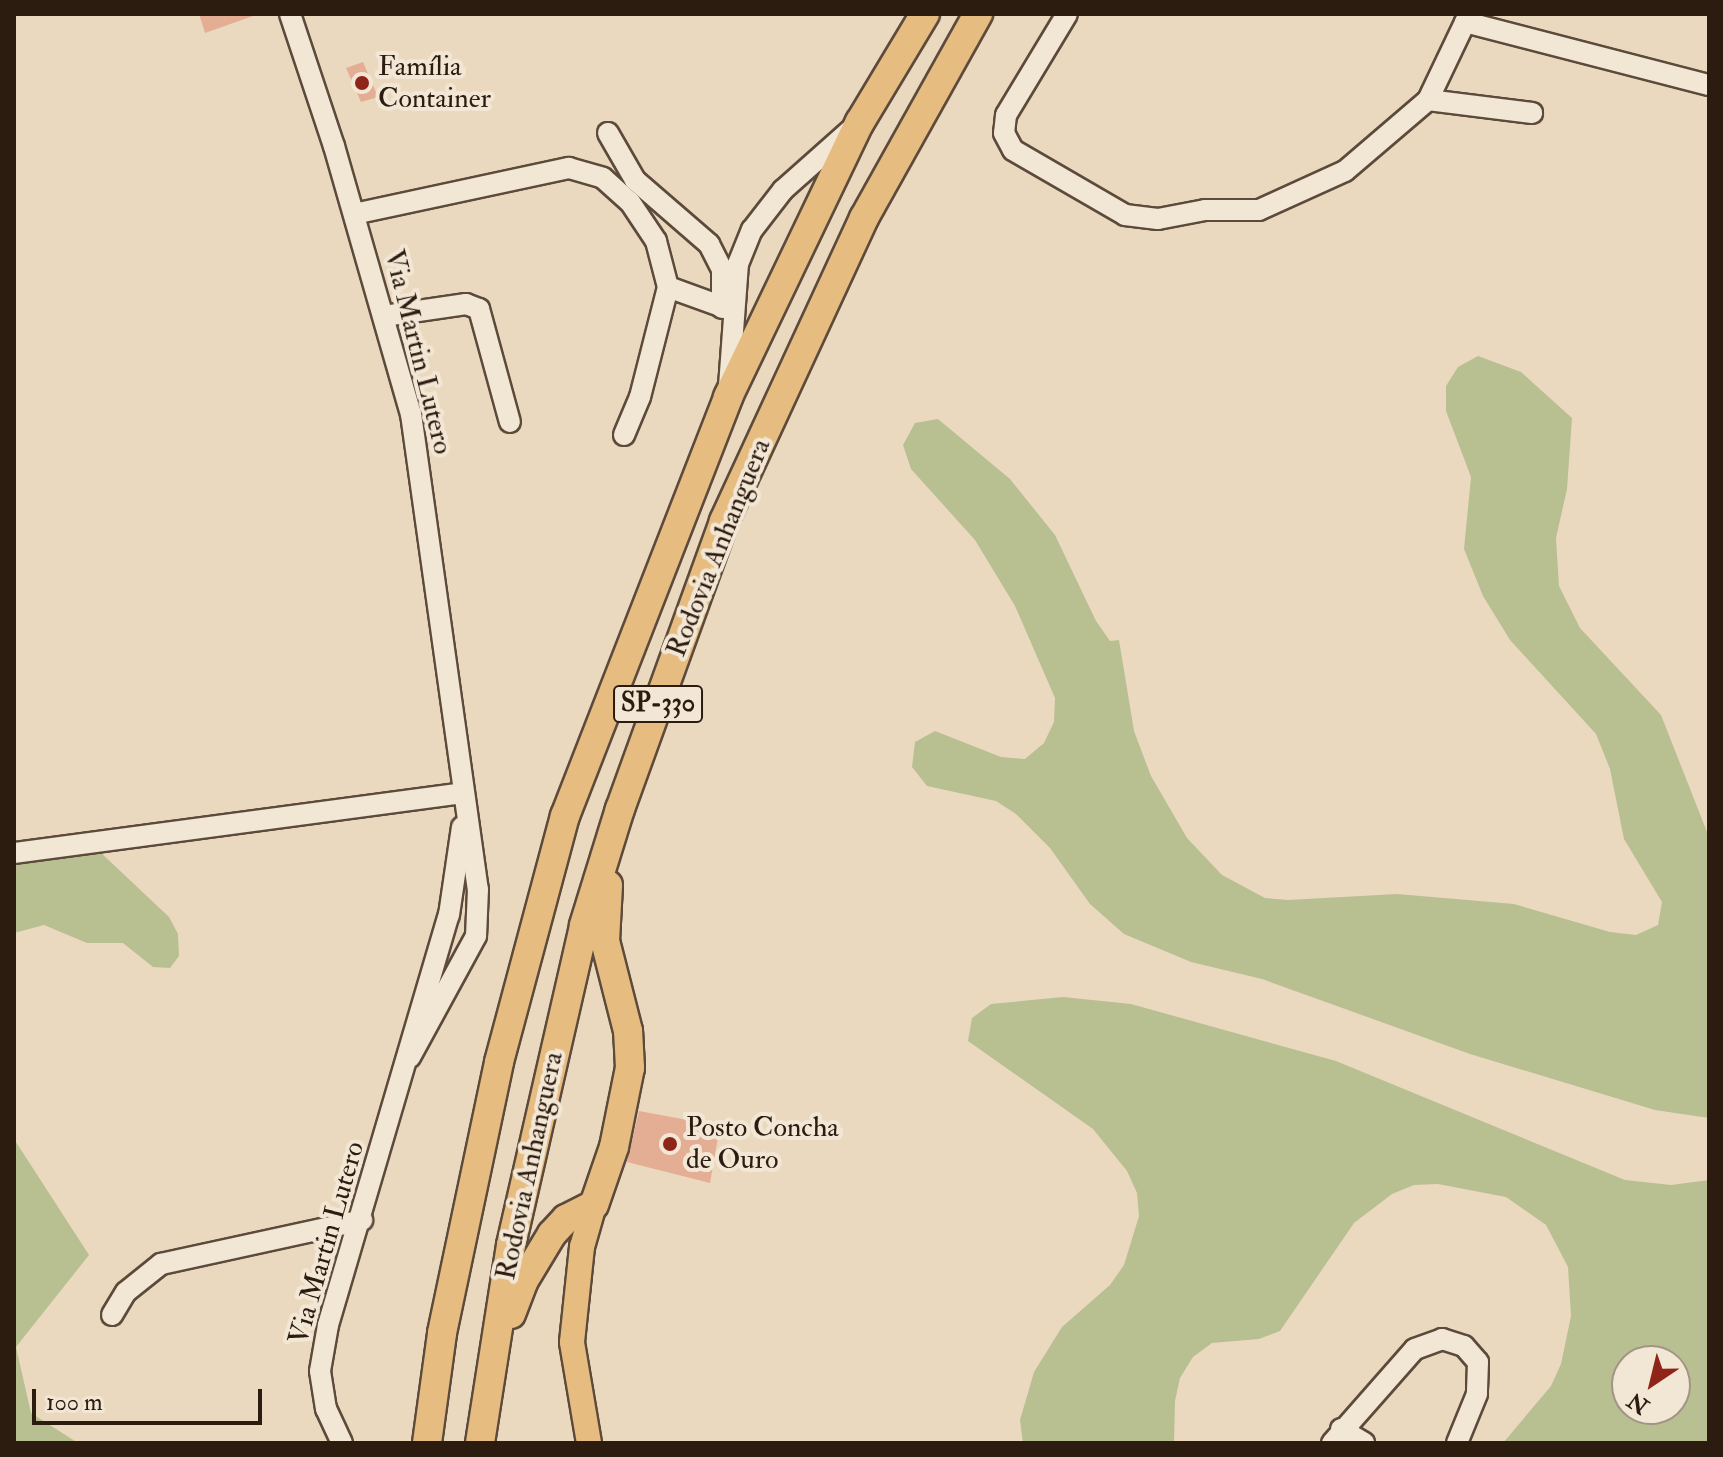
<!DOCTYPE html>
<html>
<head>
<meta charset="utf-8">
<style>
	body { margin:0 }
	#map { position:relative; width:1723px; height:1457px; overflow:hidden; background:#ebd9bf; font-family:"IM FELL Double Pica",serif }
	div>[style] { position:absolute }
	.green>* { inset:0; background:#b8bf91 }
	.building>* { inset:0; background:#e4ae94 }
	.roads { filter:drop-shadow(2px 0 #5c4a3b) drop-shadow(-2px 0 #5c4a3b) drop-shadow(0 2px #5c4a3b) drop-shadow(0 -2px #5c4a3b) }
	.minor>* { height:20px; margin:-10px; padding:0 10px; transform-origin:10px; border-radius:10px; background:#f2e6d5 }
	.major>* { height:24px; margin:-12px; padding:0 12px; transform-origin:12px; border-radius:12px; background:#e6bc80 }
	.highway>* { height:28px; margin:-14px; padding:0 14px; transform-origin:14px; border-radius:14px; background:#e6bc80 }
	.dots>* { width:22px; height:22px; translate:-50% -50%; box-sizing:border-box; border:4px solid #f2e6d5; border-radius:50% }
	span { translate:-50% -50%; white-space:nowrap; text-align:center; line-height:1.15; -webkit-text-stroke:8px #f2e6d5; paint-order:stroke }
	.shield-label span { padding:2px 6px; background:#f2e6d5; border:2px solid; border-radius:6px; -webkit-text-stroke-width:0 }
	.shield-label { font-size:26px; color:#2c1b0f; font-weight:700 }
	.poi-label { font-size:28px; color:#2c1b0f }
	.left { translate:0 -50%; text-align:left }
	.street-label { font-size:28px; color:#2c1b0f }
	.frame { position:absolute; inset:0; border:16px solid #2c1b0f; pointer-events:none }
	.north { position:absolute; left:1611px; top:1345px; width:80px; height:80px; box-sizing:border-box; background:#f2e6d5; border:2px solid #a39586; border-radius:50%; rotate:215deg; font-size:22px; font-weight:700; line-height:32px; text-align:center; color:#2c1b0f }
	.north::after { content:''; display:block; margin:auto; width:28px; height:36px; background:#8f2418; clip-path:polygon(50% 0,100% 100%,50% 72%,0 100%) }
	.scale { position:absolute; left:32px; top:1389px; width:230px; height:36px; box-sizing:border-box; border:4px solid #2c1b0f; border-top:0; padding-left:10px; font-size:24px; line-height:28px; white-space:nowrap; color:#2c1b0f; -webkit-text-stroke:6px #f2e6d5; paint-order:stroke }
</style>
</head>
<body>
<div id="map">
	<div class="green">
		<div style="clip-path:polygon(1478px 356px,1521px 372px,1572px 418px,1567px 489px,1556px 538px,1559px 586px,1580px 628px,1661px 715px,1709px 837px,1709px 1118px,1655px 1110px,1470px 1054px,1262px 979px,1191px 962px,1124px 934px,1090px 904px,1050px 848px,1016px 814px,996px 801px,927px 786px,912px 767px,915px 742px,935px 731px,1001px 757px,1025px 759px,1044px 743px,1054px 722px,1055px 698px,1015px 606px,975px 540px,911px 469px,903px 445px,915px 423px,938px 419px,1010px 479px,1055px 535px,1096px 621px,1110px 641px,1119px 640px,1134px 731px,1151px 776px,1187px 838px,1222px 875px,1265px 898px,1288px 900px,1397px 894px,1514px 904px,1610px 932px,1636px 935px,1658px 925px,1662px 902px,1624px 839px,1610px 769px,1596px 734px,1510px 640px,1483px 596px,1464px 549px,1471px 477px,1446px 411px,1446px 386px,1458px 367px)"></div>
		<div style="clip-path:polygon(14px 851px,99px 851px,169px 917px,178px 934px,179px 956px,170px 968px,153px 967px,123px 943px,87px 943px,44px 925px,14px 933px)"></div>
		<div style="clip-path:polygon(evenodd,1063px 997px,1131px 1004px,1336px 1061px,1625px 1180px,1671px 1185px,1709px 1180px,1709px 1443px,1503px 1443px,1551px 1386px,1561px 1364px,1571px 1316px,1568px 1267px,1546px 1225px,1506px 1197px,1438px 1184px,1414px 1185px,1392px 1194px,1354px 1223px,1280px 1331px,1259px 1339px,1212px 1343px,1193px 1357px,1180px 1378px,1175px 1401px,1174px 1443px,1023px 1443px,1020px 1420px,1034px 1372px,1062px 1327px,1110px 1285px,1124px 1265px,1139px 1216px,1137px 1193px,1127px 1171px,1093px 1129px,968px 1041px,972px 1018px,991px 1004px,1063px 997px,1627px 1361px,1675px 1361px,1675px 1409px,1627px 1409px,1627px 1361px)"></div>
		<div style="clip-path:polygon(14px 1139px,89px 1255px,16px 1347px,31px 1413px,78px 1443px,14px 1443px)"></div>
	</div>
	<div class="building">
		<div style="clip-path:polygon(199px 14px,253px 14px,253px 16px,205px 33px)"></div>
		<div style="clip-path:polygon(363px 62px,378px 97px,361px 102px,346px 68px)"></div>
		<div style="clip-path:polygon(639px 1111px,720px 1126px,710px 1183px,627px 1162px)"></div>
	</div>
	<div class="roads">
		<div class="minor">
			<div style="left:290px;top:14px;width:139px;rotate:71.6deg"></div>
			<div style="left:334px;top:146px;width:279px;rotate:74deg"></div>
			<div style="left:411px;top:414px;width:480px;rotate:82deg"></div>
			<div style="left:478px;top:889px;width:47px;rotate:92.4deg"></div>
			<div style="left:476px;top:936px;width:138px;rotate:118.6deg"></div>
			<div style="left:1067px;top:14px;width:118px;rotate:121.1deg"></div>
			<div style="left:1006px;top:115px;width:18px;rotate:96deg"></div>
			<div style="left:1004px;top:133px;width:19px;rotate:62deg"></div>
			<div style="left:1013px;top:150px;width:129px;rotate:30.1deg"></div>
			<div style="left:1125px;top:215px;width:33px;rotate:7deg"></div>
			<div style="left:1158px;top:219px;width:48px;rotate:-10.8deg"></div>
			<div style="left:1205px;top:210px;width:54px"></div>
			<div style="left:1259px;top:210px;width:94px;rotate:-24.4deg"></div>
			<div style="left:1345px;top:171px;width:109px;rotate:-40.5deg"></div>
			<div style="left:1428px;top:100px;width:95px;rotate:-64.5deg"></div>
			<div style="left:1465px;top:22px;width:252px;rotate:14.5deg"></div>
			<div style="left:1428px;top:100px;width:105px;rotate:7.1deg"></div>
			<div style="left:608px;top:133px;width:54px;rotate:60.1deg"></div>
			<div style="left:635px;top:180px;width:98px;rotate:40.9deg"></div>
			<div style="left:709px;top:244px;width:28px;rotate:63deg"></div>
			<div style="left:722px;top:269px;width:39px;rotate:90deg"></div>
			<div style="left:354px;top:214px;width:220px;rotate:-12.1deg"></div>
			<div style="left:569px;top:168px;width:35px;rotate:16deg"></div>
			<div style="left:603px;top:178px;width:36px;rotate:42deg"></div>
			<div style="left:630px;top:202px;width:47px;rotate:56.3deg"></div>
			<div style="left:656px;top:241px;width:48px;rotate:75.4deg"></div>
			<div style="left:384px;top:316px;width:83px;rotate:-8.3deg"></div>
			<div style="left:466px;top:304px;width:14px;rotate:21deg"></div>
			<div style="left:479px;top:309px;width:117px;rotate:74.7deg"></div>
			<div style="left:729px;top:386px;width:122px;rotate:-85.8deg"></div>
			<div style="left:738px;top:264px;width:37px;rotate:-68deg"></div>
			<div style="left:752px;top:230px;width:51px;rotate:-52.2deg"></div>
			<div style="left:783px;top:190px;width:95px;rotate:-41.6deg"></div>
			<div style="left:624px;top:435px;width:41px;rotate:-67.2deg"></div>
			<div style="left:640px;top:397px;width:114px;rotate:-75.7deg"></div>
			<div style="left:668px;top:287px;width:70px;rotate:20deg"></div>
			<div style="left:14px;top:853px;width:452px;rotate:-7.6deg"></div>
			<div style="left:112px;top:1315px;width:27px;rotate:-59deg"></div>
			<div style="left:126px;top:1292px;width:45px;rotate:-38.7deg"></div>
			<div style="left:161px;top:1264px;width:206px;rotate:-12.3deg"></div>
			<div style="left:1341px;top:1429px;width:27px;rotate:31deg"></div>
			<div style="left:342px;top:1443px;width:38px;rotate:-115deg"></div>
			<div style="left:326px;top:1409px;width:38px;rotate:-99deg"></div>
			<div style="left:320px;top:1371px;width:47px;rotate:-80.1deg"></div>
			<div style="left:328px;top:1325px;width:427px;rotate:-73.6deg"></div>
			<div style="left:449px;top:915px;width:89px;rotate:-81.6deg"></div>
			<div style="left:1332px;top:1443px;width:125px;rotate:-48.6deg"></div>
			<div style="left:1415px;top:1349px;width:29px;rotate:-20deg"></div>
			<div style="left:1442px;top:1339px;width:23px;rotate:18deg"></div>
			<div style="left:1464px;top:1346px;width:21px;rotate:49deg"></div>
			<div style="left:1478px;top:1362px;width:32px;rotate:92deg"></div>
			<div style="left:1477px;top:1394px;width:53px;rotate:112.2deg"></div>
		</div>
		<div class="major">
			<div style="left:589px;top:1443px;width:102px;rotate:-99.6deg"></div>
			<div style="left:572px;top:1342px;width:96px;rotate:-84deg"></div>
			<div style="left:582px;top:1247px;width:44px;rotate:-74.1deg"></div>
		</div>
		<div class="highway">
			<div style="left:511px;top:1314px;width:34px;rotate:-69deg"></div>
			<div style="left:523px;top:1282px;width:56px;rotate:-58.9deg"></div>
			<div style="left:552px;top:1234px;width:21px;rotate:-47deg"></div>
			<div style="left:566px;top:1219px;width:31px;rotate:-27deg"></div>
			<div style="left:594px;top:1205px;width:61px;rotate:-71deg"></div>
			<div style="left:614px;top:1147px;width:81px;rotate:-78.6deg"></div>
			<div style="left:630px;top:1068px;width:37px;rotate:-93deg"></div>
			<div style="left:628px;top:1031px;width:93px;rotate:-104.3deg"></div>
			<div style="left:605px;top:941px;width:56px;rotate:-86.9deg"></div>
			<div style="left:427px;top:1443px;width:111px;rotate:-82.2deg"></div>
			<div style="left:442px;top:1333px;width:277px;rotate:-78.1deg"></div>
			<div style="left:499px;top:1062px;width:255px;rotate:-75deg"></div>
			<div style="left:565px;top:816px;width:450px;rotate:-68.7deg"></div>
			<div style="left:728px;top:397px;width:305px;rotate:-64.4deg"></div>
			<div style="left:860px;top:122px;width:126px;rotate:-59deg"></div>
			<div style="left:480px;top:1443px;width:200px;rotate:-81.1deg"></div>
			<div style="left:511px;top:1245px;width:328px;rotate:-77.1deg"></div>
			<div style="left:584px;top:925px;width:121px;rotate:-72.8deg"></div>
			<div style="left:620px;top:809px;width:306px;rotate:-70.1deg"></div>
			<div style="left:724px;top:521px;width:334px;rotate:-65.2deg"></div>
			<div style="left:864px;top:218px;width:234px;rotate:-60.8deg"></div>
		</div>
	</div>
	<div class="dots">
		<div style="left:362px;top:83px;background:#8f2418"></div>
		<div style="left:670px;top:1144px;background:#8f2418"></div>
	</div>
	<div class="shield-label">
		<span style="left:658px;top:704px">SP-330</span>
	</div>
	<div class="poi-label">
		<span class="left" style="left:378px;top:83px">Família<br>Container</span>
		<span class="left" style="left:686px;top:1144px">Posto Concha<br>de Ouro</span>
	</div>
	<div class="street-label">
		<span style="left:418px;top:352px;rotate:76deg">Via Martin Lutero</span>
		<span style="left:719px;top:548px;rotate:-68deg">Rodovia Anhanguera</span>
		<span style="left:530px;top:1166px;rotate:-78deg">Rodovia Anhanguera</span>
		<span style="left:327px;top:1243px;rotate:-74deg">Via Martin Lutero</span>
	</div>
	<div class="frame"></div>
	<div class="north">N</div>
	<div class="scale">100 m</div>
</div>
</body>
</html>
